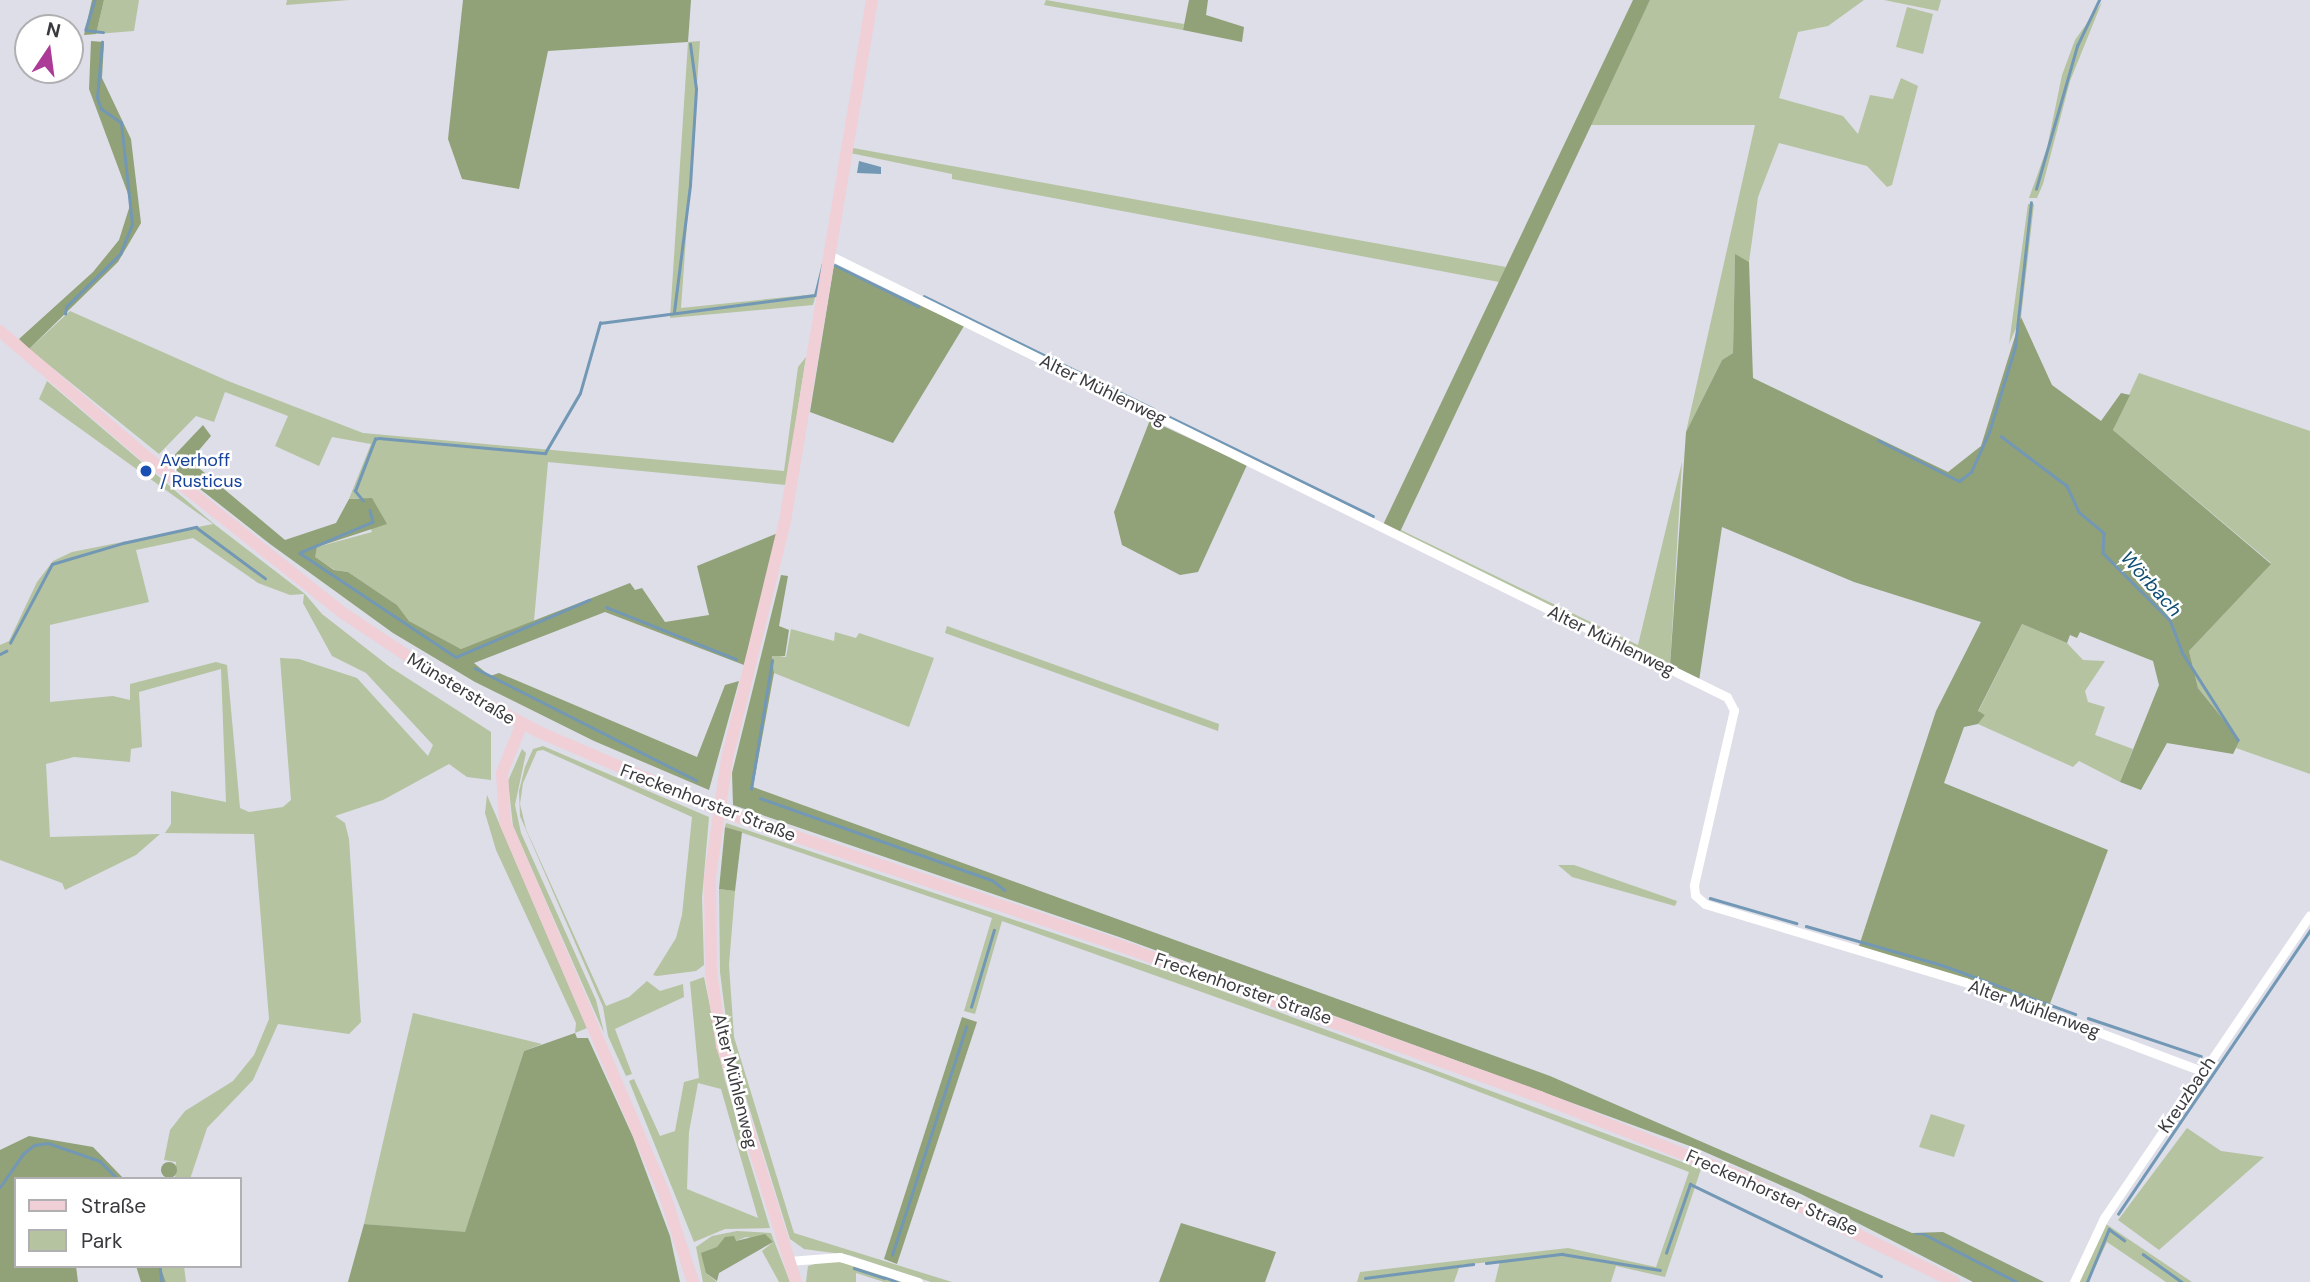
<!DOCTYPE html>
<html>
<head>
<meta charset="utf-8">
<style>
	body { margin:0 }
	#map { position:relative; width:2310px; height:1282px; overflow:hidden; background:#dddee8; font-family:"DM Sans",sans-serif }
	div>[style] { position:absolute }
	.green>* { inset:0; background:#b5c3a0 }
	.forest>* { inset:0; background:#91a178 }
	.round { border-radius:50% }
	.water>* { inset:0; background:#7398b5 }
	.stream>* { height:2.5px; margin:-1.25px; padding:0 1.25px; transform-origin:1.25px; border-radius:1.25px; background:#7398b5 }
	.street>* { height:9px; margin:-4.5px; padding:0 4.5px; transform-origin:4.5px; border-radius:4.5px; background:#fff }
	.secondary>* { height:12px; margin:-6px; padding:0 6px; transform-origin:6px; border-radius:6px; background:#f0cfd7 }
	.dots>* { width:19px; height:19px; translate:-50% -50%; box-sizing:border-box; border:4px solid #fff; border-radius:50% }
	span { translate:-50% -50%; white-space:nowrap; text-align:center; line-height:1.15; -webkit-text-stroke:5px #fff; paint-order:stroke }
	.street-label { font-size:18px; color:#3a3a3e }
	.transit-label { font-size:18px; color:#164399 }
	.left { translate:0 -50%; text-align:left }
	.water-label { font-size:19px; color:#0e4e75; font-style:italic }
	.legend { position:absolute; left:14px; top:1177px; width:228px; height:91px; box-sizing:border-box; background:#fff; border:2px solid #b0b0b2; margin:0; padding:9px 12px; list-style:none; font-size:21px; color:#3a3a3e }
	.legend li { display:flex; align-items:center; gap:14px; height:35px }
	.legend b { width:35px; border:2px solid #b0b0b2 }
	.north { position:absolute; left:14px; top:14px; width:70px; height:70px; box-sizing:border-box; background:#fff; border:2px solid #b0b0b2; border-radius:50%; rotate:13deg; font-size:19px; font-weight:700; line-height:28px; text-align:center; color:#3a3a3e }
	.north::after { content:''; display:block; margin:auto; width:24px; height:32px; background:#ac3b97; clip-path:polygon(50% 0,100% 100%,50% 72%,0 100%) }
</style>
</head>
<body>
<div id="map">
	<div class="green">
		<div style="clip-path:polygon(104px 0,139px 0,134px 31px,96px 34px)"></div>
		<div style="clip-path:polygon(287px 0,349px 0,286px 5px)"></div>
		<div style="clip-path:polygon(1046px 0,1184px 24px,1183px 30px,1044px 5px)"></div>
		<div style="clip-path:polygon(1650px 0,1864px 0,1828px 26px,1798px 32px,1779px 98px,1843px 116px,1858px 134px,1870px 95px,1893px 99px,1901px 78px,1918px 86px,1892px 185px,1887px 187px,1867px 166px,1779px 143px,1758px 197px,1749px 262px,1735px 255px,1733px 353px,1722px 360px,1686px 432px,1755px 125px,1590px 125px)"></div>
		<div style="clip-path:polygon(1884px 0,1941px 0,1938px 11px)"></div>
		<div style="clip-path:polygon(2102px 2px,2070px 81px,2043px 184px,2037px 198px,2029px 198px,2047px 148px,2062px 75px,2075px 40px)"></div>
		<div style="clip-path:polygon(1907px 7px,1933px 14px,1923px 54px,1896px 47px)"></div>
		<div style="clip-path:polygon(700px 41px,681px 308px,816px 294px,813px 305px,670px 318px,688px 42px)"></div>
		<div style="clip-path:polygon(853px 148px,1506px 267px,1499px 282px,952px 179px,952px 174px,850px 153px)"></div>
		<div style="clip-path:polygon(2028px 204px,2034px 204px,2021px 317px,2009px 344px)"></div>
		<div style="clip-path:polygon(70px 311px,228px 381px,363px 433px,784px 471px,798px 367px,806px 357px,786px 485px,548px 462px,534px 621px,461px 649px,409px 621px,397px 605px,348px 572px,335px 570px,314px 557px,317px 547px,372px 532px,360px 498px,349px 499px,371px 444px,332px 437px,319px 466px,275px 446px,288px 416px,225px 392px,214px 422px,196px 416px,159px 454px,29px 349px)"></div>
		<div style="clip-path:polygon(2139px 373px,2310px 431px,2310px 774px,2236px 748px,2240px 740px,2198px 688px,2189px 651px,2271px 563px,2113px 430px)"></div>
		<div style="clip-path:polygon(evenodd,47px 381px,214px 524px,305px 594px,322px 614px,390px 667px,491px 732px,491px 780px,467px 777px,449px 764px,383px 800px,335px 816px,345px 823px,349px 839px,361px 1022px,349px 1034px,278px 1024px,253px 1080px,207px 1128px,190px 1179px,175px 1179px,176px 1162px,164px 1160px,170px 1130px,185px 1111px,233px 1081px,254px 1055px,269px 1019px,254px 834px,165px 833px,171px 824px,171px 791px,226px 802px,221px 669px,139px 692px,142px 747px,131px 749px,130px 762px,74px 757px,46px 764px,50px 837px,160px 834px,136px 855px,65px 890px,62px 883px,0 860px,0 645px,9px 641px,37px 582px,53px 561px,72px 552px,213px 524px,39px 399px,47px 381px,193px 538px,258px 583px,290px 595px,304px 594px,303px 603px,332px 656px,366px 673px,433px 745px,428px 756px,357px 678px,299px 659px,280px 658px,291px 800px,283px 807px,249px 812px,240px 808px,227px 665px,216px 662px,130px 684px,130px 700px,113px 696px,50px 702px,50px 625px,149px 602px,136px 550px,193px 538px)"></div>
		<div style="clip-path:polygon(1682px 462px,1670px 666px,1399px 534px,1401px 530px,1638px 645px)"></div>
		<div style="clip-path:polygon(2022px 624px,2067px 643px,2083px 660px,2105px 661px,2085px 691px,2088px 702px,2105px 707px,2095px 735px,2133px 749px,2120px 782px,2079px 761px,2073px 767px,1978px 724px,1985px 715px,1978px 712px)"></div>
		<div style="clip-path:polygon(947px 626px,1219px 724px,1218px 731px,945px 633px)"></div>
		<div style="clip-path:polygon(791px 629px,834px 641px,835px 632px,856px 638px,859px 633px,934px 658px,909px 727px,774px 673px,772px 655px,786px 657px)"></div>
		<div style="clip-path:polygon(543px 746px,709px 817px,702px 898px,704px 965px,696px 971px,657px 976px,653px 975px,676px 938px,682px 915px,692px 817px,543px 750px,537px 751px,523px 783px,520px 804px,526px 829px,606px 1006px,629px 997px,647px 981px,660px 991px,683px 984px,684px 997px,615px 1029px,632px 1074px,626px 1076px,608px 1036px,603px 1007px,520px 816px,519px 791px,525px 767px,533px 749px)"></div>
		<div style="clip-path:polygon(522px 749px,526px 753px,515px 805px,521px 833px,596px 1000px,604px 1033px,513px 826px,508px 781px)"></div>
		<div style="clip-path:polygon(487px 795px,587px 1028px,575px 1033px,576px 1023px,496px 850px,485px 813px)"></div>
		<div style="clip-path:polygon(726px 823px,1187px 978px,1701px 1169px,1665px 1277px,1616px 1266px,1611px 1282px,1495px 1282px,1500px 1261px,1460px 1265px,1454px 1282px,1357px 1282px,1360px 1272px,1568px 1248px,1656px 1267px,1689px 1172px,1427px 1072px,1002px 921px,975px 1014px,964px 1011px,992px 918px,725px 827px)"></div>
		<div style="clip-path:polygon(1558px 865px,1574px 865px,1677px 901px,1675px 906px,1572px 877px)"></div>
		<div style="clip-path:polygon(719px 889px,735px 891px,729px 965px,734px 1037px,794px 1233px,952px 1282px,931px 1282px,849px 1255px,804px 1249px,790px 1239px,738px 1072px,726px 1019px,720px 972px)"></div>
		<div style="clip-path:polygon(evenodd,704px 977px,725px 1080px,770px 1228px,725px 1229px,694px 1242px,629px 1081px,634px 1079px,660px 1136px,675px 1131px,684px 1082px,699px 1078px,690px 982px,704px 977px,698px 1083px,721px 1089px,758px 1218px,687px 1189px,689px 1132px,698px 1083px)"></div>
		<div style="clip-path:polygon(413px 1013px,542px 1044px,524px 1051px,465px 1233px,364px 1224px)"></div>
		<div style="clip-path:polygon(1931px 1114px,1965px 1125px,1954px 1157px,1919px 1147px)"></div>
		<div style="clip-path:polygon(2187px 1128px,2221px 1151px,2264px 1157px,2159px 1250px,2118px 1220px)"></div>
		<div style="clip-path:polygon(2106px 1224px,2192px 1282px,2166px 1282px,2107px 1242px,2088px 1282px,2078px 1282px)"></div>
		<div style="clip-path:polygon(737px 1231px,771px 1233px,790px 1282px,779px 1282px,762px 1251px,773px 1242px,746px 1237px,736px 1241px,706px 1273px,717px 1282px,703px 1282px,696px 1247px,712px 1236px)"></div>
		<div style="clip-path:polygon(828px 1260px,854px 1265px,905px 1282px,884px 1282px,856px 1273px,856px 1282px,806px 1282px,808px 1266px)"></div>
		<div style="clip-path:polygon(160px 1266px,184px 1266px,186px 1282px,166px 1282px)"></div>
	</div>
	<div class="forest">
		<div style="clip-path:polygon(92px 0,104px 0,96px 34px,84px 35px)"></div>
		<div style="clip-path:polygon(463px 0,691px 0,688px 42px,548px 51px,519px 189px,462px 179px,448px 139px)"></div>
		<div style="clip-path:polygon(1189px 0,1208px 0,1206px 15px,1244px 27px,1242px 42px,1183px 30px)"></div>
		<div style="clip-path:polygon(1633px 0,1650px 0,1399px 534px,1382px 527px)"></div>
		<div style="clip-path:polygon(91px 41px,104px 42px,102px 78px,131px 139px,141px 223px,118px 262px,29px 349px,19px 339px,93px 272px,119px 240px,131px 202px,89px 89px)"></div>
		<div style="clip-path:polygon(1735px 254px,1749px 262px,1753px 378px,1948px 472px,1981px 446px,2021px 317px,2052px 385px,2101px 421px,2121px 393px,2130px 395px,2113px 430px,2271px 564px,2189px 651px,2198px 688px,2240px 740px,2233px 754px,2167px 743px,2141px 790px,2120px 782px,2159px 685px,2153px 661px,2080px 632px,2077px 638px,2070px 635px,2067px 643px,2022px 624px,1978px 711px,1985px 715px,1978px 724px,1964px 727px,1944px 783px,2108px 850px,2048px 1009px,1859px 946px,1936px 711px,1981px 622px,1854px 582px,1722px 527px,1699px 681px,1670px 666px,1686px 432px,1722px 360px,1733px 353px)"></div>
		<div style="clip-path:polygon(834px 265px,964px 326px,893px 443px,810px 412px)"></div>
		<div style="clip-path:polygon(1150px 420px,1247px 465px,1198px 572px,1180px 575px,1122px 545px,1114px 512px)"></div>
		<div style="clip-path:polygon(203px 425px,211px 436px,194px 456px,194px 464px,285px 540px,336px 523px,349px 499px,372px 498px,387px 524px,317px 547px,315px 557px,334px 570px,348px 572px,397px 605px,409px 621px,461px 649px,630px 583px,635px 590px,642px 588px,665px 622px,709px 615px,697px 566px,778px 533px,744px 665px,605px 612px,474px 663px,490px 676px,499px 673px,697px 757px,725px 685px,739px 681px,709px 790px,594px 741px,475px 682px,393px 633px,270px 544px,167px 463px)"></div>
		<div style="clip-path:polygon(781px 575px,788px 576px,779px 626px,789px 630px,785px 656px,772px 656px,774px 673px,753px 787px,1550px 1076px,1912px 1233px,1943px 1232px,2044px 1282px,1973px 1282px,1801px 1194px,1698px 1149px,1122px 938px,733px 805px,732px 773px)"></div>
		<div style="clip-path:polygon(725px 827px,742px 832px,735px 891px,719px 889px)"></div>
		<div style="clip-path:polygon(962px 1017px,977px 1022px,897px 1264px,884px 1259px)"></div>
		<div style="clip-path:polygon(575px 1033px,577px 1038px,588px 1038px,633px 1137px,670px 1236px,680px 1282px,348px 1282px,364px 1224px,465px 1232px,524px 1051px)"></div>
		<div style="clip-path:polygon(29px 1136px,93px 1147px,124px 1179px,16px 1179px,16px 1266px,76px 1266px,78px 1282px,0 1282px,0 1150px)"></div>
		<div class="round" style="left:161px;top:1162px;width:16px;height:16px"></div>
		<div style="clip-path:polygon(1181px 1223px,1276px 1252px,1265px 1282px,1159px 1282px)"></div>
		<div style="clip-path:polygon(765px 1234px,773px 1242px,719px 1273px,717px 1281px,706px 1273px,701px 1253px,717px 1247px,725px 1237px,734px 1236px,736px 1241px)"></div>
		<div style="clip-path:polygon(136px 1266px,160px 1266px,166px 1282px,141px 1282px)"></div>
	</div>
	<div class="water">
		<div style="clip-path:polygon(859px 161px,881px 167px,881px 174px,857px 173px)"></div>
	</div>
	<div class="stream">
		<div style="left:95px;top:0;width:31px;rotate:107deg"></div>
		<div style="left:86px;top:30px;width:17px;rotate:7deg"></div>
		<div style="left:2036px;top:189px;width:149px;rotate:-74deg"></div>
		<div style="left:2077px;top:46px;width:51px;rotate:-64.4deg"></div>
		<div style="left:835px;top:265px;width:93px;rotate:26.3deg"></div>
		<div style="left:924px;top:296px;width:256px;rotate:26.2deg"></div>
		<div style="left:674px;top:312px;width:128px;rotate:-82.8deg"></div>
		<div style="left:690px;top:185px;width:96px;rotate:-86.4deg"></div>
		<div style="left:696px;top:89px;width:45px;rotate:-97.6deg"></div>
		<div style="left:65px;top:314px;width:7px;rotate:-82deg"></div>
		<div style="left:66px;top:307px;width:76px;rotate:-44.5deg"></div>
		<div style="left:120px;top:254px;width:32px;rotate:-68deg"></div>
		<div style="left:132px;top:224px;width:102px;rotate:-96.2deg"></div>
		<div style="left:121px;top:123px;width:24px;rotate:-145deg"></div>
		<div style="left:101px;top:109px;width:12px;rotate:-110deg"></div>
		<div style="left:97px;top:98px;width:56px;rotate:-84.9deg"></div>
		<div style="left:1168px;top:416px;width:228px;rotate:26deg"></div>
		<div style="left:2001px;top:436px;width:83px;rotate:37.1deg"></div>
		<div style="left:2067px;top:486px;width:29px;rotate:65deg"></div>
		<div style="left:2079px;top:512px;width:33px;rotate:40deg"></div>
		<div style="left:2104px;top:533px;width:20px;rotate:93deg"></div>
		<div style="left:2103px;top:553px;width:95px;rotate:45deg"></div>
		<div style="left:2170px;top:620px;width:34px;rotate:69deg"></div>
		<div style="left:2182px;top:652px;width:104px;rotate:57.5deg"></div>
		<div style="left:1878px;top:440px;width:91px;rotate:26.8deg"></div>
		<div style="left:1959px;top:481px;width:15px;rotate:-37deg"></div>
		<div style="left:1971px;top:472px;width:44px;rotate:-65.8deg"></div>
		<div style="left:1989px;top:432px;width:89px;rotate:-73deg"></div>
		<div style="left:2015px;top:347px;width:145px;rotate:-83.7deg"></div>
		<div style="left:363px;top:501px;width:13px;rotate:-129deg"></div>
		<div style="left:355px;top:491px;width:56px;rotate:-69deg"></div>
		<div style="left:375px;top:439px;width:4px;rotate:-14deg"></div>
		<div style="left:379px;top:438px;width:167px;rotate:5.2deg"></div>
		<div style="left:545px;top:453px;width:69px;rotate:-59.7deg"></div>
		<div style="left:580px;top:393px;width:73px;rotate:-74.1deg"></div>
		<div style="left:600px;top:323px;width:217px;rotate:-7.4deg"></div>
		<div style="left:815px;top:295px;width:32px;rotate:-76deg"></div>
		<div style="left:370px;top:510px;width:12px;rotate:76deg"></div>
		<div style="left:373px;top:522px;width:79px;rotate:157deg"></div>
		<div style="left:300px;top:553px;width:187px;rotate:33.7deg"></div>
		<div style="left:456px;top:657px;width:145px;rotate:-23.2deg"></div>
		<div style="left:606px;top:607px;width:140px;rotate:21.8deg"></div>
		<div style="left:10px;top:643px;width:89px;rotate:-62deg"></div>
		<div style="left:52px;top:564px;width:74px;rotate:-16.5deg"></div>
		<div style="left:123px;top:543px;width:75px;rotate:-12.4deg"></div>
		<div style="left:196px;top:527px;width:86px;rotate:36.5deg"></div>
		<div style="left:0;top:654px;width:7px;rotate:-27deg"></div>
		<div style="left:475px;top:668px;width:248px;rotate:26.9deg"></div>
		<div style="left:751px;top:789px;width:130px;rotate:-80.7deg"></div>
		<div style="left:760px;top:798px;width:246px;rotate:19.5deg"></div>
		<div style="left:992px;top:880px;width:16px;rotate:38deg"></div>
		<div style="left:1710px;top:898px;width:90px;rotate:16.2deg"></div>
		<div style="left:1806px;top:926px;width:141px;rotate:16deg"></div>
		<div style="left:1942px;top:965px;width:142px;rotate:20.2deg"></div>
		<div style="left:971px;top:1007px;width:80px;rotate:-73.4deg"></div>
		<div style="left:2088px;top:1018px;width:119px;rotate:18.6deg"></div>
		<div style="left:0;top:1187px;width:40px;rotate:-55.1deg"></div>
		<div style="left:23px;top:1154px;width:14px;rotate:-39deg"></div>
		<div style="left:34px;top:1145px;width:14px;rotate:-8deg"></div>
		<div style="left:48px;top:1143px;width:55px;rotate:19.1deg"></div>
		<div style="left:100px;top:1161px;width:25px;rotate:45deg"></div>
		<div style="left:2118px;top:1214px;width:343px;rotate:-55.9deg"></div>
		<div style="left:1916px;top:1234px;width:8px"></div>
		<div style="left:1924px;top:1234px;width:105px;rotate:27.3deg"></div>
		<div style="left:1666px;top:1253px;width:73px;rotate:-70.8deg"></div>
		<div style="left:1690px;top:1184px;width:212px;rotate:25.7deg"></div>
		<div style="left:2143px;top:1254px;width:48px;rotate:35.7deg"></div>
		<div style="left:892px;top:1255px;width:240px;rotate:-72deg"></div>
		<div style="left:1486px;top:1263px;width:77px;rotate:-6.8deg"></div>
		<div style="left:1562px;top:1254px;width:99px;rotate:9.3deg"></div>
		<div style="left:160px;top:1266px;width:16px;rotate:83deg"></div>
		<div style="left:854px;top:1268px;width:32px;rotate:18deg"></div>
		<div style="left:885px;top:1277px;width:13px;rotate:23deg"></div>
		<div style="left:1365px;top:1278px;width:109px;rotate:-7.4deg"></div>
		<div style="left:2087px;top:1282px;width:57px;rotate:-67.5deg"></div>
		<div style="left:2109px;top:1229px;width:19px;rotate:36deg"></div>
	</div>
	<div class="street">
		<div style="left:829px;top:255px;width:1001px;rotate:26.21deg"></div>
		<div style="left:1727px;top:697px;width:15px;rotate:62deg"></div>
		<div style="left:1734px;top:710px;width:180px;rotate:102.9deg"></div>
		<div style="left:1694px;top:885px;width:10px;rotate:84deg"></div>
		<div style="left:1695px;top:895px;width:13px;rotate:42deg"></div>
		<div style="left:1705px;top:904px;width:271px;rotate:16.7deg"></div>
		<div style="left:1965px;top:982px;width:253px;rotate:20.6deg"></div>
		<div style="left:789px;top:1261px;width:51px;rotate:-4.5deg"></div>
		<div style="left:840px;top:1257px;width:82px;rotate:17.8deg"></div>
		<div style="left:2074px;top:1282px;width:71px;rotate:-64.9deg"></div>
		<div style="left:2104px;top:1218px;width:366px;rotate:-55.8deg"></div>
	</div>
	<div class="secondary">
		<div style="left:0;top:331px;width:189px;rotate:40.7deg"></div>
		<div style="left:143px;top:454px;width:256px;rotate:38.5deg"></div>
		<div style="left:343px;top:613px;width:130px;rotate:33.7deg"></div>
		<div style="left:451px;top:685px;width:100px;rotate:28.1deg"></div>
		<div style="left:539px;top:732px;width:207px;rotate:23.3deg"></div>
		<div style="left:729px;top:814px;width:410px;rotate:18.6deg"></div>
		<div style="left:1118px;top:945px;width:449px;rotate:19.8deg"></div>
		<div style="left:1540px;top:1097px;width:211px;rotate:21.7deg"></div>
		<div style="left:1736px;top:1175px;width:243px;rotate:26.1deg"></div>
		<div style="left:522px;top:723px;width:54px;rotate:111.8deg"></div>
		<div style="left:502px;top:773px;width:49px;rotate:86.5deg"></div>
		<div style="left:505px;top:822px;width:400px;rotate:66.8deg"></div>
		<div style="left:663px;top:1190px;width:97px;rotate:71.9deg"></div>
		<div style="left:796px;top:1282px;width:247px;rotate:-107.4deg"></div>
		<div style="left:722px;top:1046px;width:75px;rotate:-98.5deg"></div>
		<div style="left:711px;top:972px;width:95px;rotate:-90.6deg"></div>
		<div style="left:710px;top:877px;width:119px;rotate:-81.8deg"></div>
		<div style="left:727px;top:759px;width:245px;rotate:-76.3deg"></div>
		<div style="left:785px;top:521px;width:528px;rotate:-80.52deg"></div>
	</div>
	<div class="dots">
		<div style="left:146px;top:471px;background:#1a4fb4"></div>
	</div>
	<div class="street-label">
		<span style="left:1103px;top:390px;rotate:26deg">Alter Mühlenweg</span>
		<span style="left:1611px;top:641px;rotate:26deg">Alter Mühlenweg</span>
		<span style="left:461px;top:689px;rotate:31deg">Münsterstraße</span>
		<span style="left:708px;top:803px;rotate:21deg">Freckenhorster Straße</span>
		<span style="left:1243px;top:989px;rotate:19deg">Freckenhorster Straße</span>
		<span style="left:2034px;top:1009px;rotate:20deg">Alter Mühlenweg</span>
		<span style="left:735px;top:1081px;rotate:76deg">Alter Mühlenweg</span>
		<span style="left:2187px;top:1095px;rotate:-56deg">Kreuzbach</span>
		<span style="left:1772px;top:1193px;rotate:24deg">Freckenhorster Straße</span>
	</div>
	<div class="transit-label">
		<span class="left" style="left:160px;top:471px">Averhoff<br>/ Rusticus</span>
	</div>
	<div class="water-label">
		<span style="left:2151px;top:584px;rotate:48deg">Wörbach</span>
	</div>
	<ul class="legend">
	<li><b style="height:9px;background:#f0cfd7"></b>Straße</li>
	<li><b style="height:19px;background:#b5c3a0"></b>Park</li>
	</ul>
	<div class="north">N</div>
</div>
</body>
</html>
